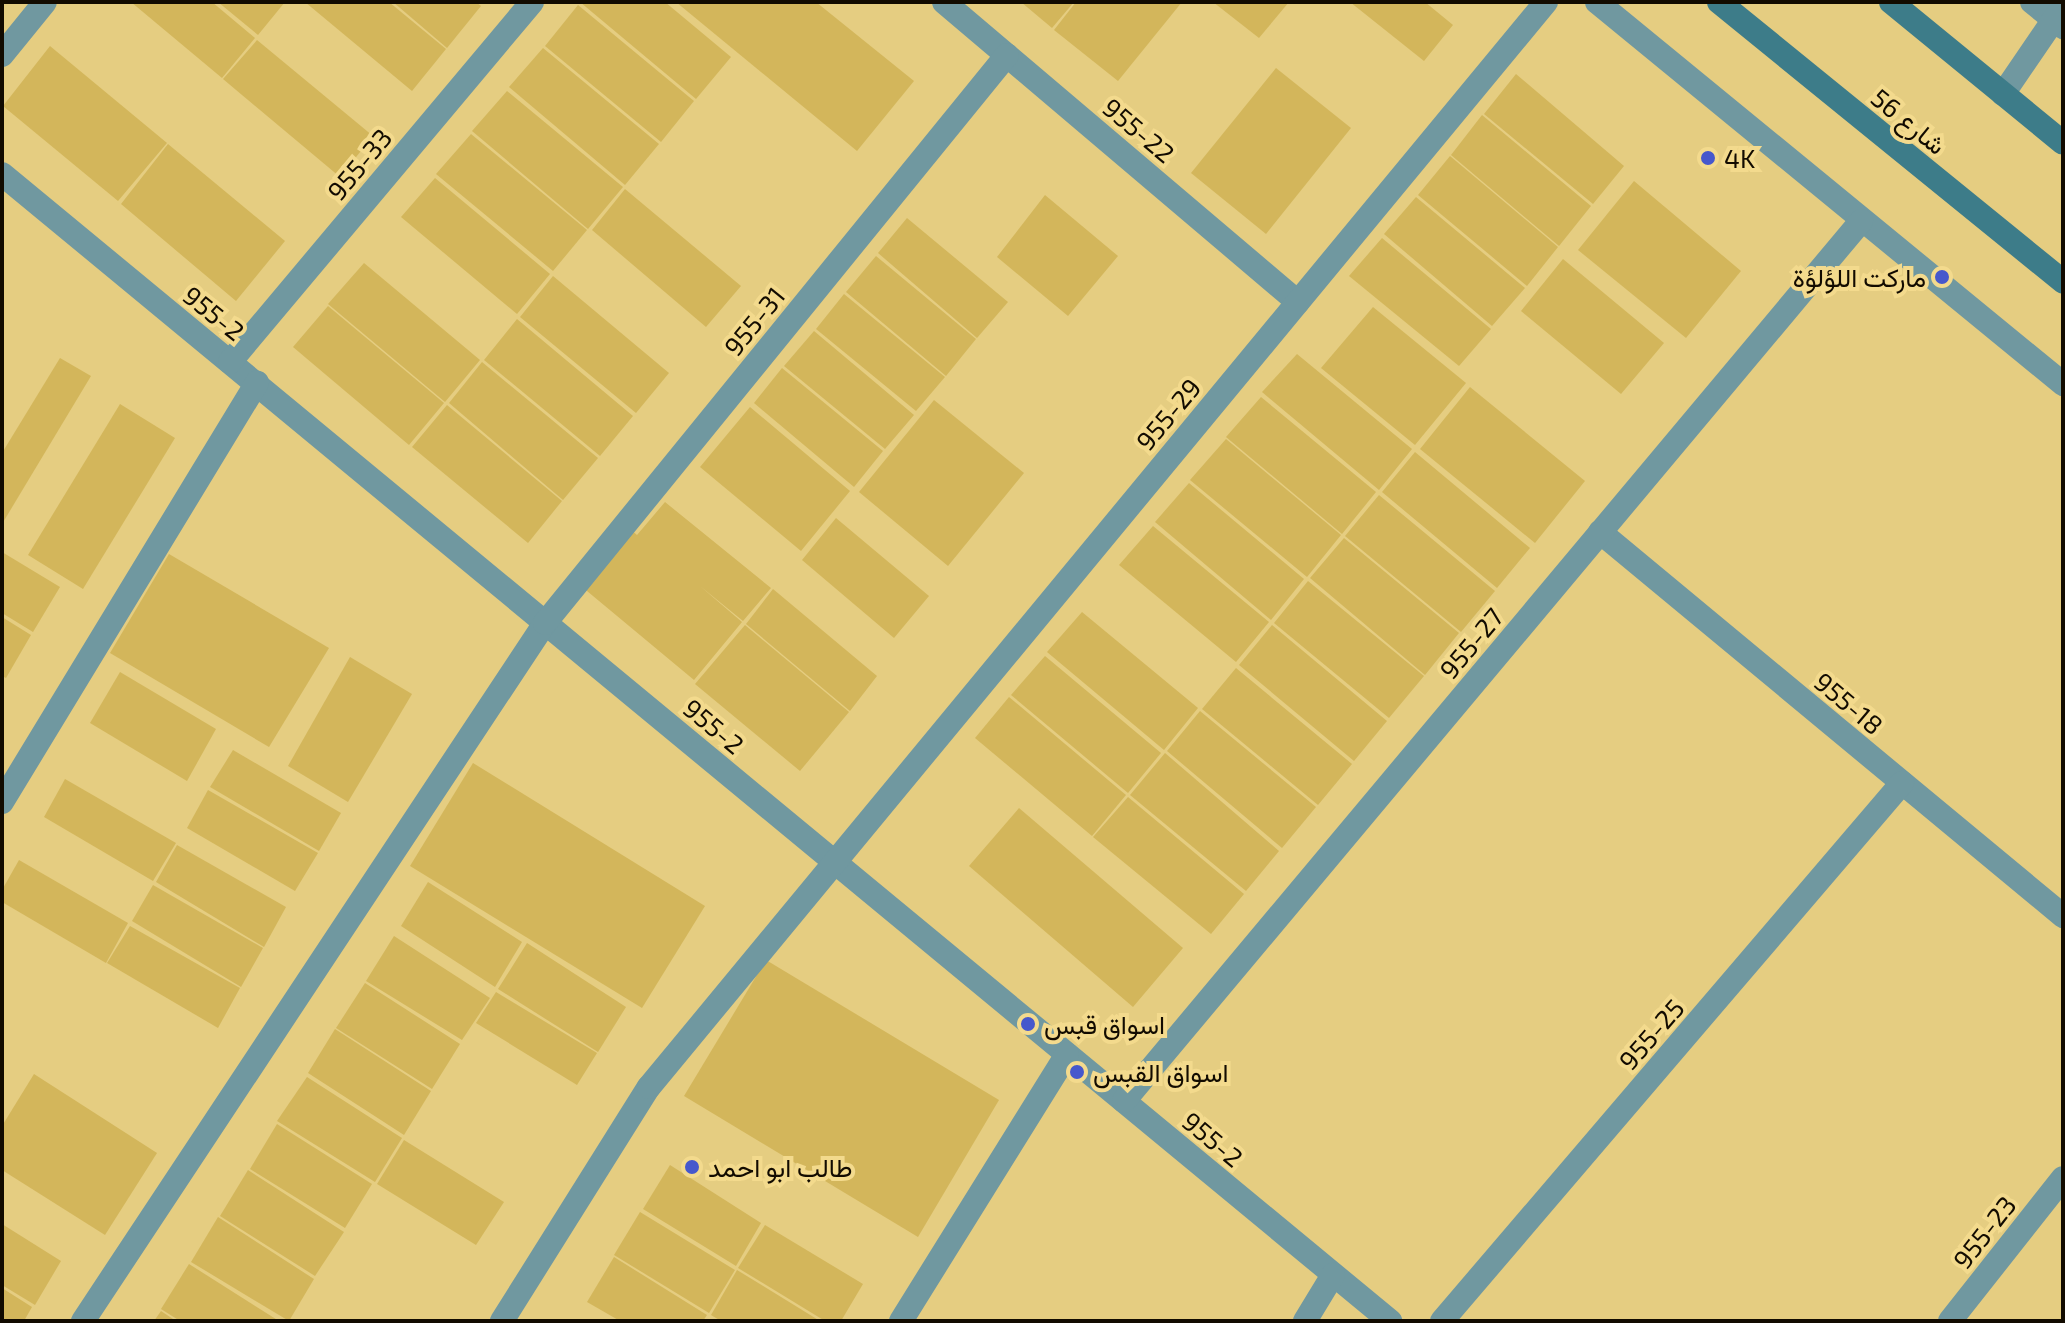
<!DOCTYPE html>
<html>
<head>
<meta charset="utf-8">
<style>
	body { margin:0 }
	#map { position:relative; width:2065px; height:1323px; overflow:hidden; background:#e5cd81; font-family:"Exo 2",Vazirmatn,sans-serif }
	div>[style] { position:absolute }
	.building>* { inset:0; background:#d3b65b }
	.street>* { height:24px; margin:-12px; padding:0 12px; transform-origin:12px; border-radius:12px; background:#7098a0 }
	.secondary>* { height:24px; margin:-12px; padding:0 12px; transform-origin:12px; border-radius:12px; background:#3d7c89 }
	.dots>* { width:22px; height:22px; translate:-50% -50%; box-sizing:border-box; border:4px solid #f3da8d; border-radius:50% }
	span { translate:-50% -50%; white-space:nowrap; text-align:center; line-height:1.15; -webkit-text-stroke:8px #f3da8d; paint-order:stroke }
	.street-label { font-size:26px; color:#120b00 }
	.poi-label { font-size:26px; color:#120b00 }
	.left { translate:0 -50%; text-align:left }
	.right { translate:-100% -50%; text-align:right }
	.frame { position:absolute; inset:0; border:4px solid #120b00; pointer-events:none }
</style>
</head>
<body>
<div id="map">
	<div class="building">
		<div style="clip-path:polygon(131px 2px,212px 2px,255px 38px,222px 78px)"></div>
		<div style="clip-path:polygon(218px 2px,285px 2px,258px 35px)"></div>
		<div style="clip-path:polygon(305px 2px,389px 2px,446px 49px,412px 91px)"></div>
		<div style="clip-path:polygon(393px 2px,476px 2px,481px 6px,447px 48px)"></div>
		<div style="clip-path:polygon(580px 2px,665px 2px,731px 57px,696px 99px)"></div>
		<div style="clip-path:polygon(676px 2px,816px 2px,914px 81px,857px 151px)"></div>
		<div style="clip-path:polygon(1021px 2px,1074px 2px,1052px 28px)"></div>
		<div style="clip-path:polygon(1076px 2px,1182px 2px,1118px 81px,1054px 30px)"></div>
		<div style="clip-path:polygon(1213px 2px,1289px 2px,1259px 38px)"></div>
		<div style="clip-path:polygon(1350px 2px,1425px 2px,1453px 25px,1424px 61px)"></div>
		<div style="clip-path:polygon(578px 5px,694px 101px,661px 142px,545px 46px)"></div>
		<div style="clip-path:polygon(257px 40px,373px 136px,340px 177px,223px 79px)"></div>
		<div style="clip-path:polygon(50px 46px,167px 143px,118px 201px,3px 106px)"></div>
		<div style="clip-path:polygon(543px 48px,659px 144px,625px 185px,509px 87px)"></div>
		<div style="clip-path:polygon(1276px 68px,1351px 128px,1266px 234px,1191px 173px)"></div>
		<div style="clip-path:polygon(1516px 74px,1624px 166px,1593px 204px,1484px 114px)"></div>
		<div style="clip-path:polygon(507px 91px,623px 187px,588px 229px,472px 131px)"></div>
		<div style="clip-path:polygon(1482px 115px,1591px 206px,1559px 246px,1451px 155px)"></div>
		<div style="clip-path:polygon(471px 134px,587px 230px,553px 271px,436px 174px)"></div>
		<div style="clip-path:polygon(168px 144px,285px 241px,236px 301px,121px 204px)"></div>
		<div style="clip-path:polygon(1450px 156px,1558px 247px,1527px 286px,1418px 195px)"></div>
		<div style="clip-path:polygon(435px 178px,550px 274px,517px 314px,401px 217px)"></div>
		<div style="clip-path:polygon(1634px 181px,1741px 271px,1686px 338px,1578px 250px)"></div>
		<div style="clip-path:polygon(625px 189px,741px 286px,706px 327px,592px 230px)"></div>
		<div style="clip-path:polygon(1045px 195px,1118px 256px,1068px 316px,997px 257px)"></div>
		<div style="clip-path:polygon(1416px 197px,1525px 288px,1492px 326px,1384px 234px)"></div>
		<div style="clip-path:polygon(907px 218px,1008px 302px,977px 338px,878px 253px)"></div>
		<div style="clip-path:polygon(1382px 238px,1491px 329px,1459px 366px,1349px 276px)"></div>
		<div style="clip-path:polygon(876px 256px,976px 339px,946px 376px,846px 292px)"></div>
		<div style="clip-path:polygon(1563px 259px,1664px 343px,1621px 394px,1521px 311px)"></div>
		<div style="clip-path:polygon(364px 263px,480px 360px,445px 402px,328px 304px)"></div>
		<div style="clip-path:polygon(553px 276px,669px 373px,636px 413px,520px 317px)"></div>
		<div style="clip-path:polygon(844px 294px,945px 377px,916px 411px,816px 329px)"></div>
		<div style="clip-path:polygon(328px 306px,444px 403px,409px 445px,293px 347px)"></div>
		<div style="clip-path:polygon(1373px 307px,1466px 383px,1415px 445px,1321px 368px)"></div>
		<div style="clip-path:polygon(517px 319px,633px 416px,600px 456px,484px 360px)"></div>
		<div style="clip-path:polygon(814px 331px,914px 415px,885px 449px,784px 366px)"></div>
		<div style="clip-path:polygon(1297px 354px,1412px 449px,1379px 490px,1262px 392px)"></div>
		<div style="clip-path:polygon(60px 358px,91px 376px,2px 524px,2px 453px)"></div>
		<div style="clip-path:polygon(482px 362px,598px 458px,563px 500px,449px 403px)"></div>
		<div style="clip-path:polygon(782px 368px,883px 451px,854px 487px,754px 403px)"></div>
		<div style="clip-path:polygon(1470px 387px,1585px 481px,1535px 543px,1420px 449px)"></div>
		<div style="clip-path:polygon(1261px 397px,1376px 492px,1342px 534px,1226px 437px)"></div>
		<div style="clip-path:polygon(934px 400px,1024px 473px,948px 566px,859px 492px)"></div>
		<div style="clip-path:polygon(120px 404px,175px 438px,83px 589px,28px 555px)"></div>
		<div style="clip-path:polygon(447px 405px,562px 501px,528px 543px,412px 447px)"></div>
		<div style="clip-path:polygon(750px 407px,850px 491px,801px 551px,700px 467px)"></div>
		<div style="clip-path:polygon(1226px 439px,1341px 535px,1307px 577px,1190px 480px)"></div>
		<div style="clip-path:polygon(1415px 452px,1530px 548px,1497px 588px,1382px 492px)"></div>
		<div style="clip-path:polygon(1189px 483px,1304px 579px,1271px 620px,1155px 522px)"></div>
		<div style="clip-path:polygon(1379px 495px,1495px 591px,1461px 632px,1345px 536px)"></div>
		<div style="clip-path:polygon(665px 502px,771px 588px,743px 621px,700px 586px,742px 622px,694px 680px,581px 586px,629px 528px,637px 535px)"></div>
		<div style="clip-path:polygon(836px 518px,929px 596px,894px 638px,802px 560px)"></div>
		<div style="clip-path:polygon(1153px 526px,1269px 622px,1236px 662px,1119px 565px)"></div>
		<div style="clip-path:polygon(1344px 538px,1459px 633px,1425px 675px,1310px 578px)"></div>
		<div style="clip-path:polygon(2px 552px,60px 587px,33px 632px,2px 613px)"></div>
		<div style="clip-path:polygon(169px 554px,329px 648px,269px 747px,110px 653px)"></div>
		<div style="clip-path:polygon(1308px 581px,1424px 676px,1389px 718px,1274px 623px)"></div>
		<div style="clip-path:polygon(773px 589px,877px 676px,850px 711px,746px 624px)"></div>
		<div style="clip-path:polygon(1082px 612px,1198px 708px,1164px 750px,1047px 652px)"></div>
		<div style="clip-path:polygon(2px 617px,31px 635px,6px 678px,2px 676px)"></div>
		<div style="clip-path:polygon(745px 625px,849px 712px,800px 771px,695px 684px)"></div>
		<div style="clip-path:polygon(1272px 625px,1387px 721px,1354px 761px,1239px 665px)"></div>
		<div style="clip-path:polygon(1045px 656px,1161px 753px,1128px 793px,1011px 695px)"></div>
		<div style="clip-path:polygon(350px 657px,412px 694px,348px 802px,288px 766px)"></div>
		<div style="clip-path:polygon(1236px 668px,1352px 764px,1318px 805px,1202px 709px)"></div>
		<div style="clip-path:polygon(120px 672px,216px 729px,187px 781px,90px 723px)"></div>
		<div style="clip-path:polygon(1009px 697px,1126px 795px,1092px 836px,975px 738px)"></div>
		<div style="clip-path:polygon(1200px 711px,1316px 807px,1282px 848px,1167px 751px)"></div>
		<div style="clip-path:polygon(233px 750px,341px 813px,319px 851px,210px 787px)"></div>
		<div style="clip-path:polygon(1165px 753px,1279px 851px,1246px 891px,1130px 795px)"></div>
		<div style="clip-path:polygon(473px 763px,705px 906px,642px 1008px,410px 866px)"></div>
		<div style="clip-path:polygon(65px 779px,176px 843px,153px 881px,44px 817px)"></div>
		<div style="clip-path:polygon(208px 790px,318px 853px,295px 891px,187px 828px)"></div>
		<div style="clip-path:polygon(1128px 797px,1244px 894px,1211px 934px,1093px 837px)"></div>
		<div style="clip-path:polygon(1019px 808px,1183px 948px,1133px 1007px,969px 866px)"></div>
		<div style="clip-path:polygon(177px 845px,286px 907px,264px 947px,156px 882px)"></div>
		<div style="clip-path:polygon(19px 860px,128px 923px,106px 963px,2px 902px,2px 890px)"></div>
		<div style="clip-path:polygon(428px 882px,522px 942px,495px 987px,401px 926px)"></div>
		<div style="clip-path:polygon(153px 885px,263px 948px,241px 987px,132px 921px)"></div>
		<div style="clip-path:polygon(130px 926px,240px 988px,218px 1028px,107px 963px)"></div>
		<div style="clip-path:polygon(394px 936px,490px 998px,462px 1040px,366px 981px)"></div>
		<div style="clip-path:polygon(527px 943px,626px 1007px,598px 1052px,498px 989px)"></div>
		<div style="clip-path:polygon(766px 960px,999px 1100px,918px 1237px,684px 1096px)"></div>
		<div style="clip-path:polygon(365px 983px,460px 1044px,432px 1089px,336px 1028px)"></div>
		<div style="clip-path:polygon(496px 992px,597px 1053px,577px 1085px,476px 1023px)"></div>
		<div style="clip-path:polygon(335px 1029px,431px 1091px,404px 1135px,308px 1073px)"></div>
		<div style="clip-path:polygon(34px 1074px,157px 1153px,105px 1235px,2px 1170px,2px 1126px)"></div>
		<div style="clip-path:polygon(307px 1077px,402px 1138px,375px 1182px,277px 1121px)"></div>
		<div style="clip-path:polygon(277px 1124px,372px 1184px,345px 1228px,250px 1169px)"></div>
		<div style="clip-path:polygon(404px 1140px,504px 1202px,476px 1245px,377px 1184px)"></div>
		<div style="clip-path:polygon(670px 1165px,761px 1223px,736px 1266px,643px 1209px)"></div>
		<div style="clip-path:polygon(248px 1170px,344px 1232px,315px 1276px,220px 1216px)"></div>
		<div style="clip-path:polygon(640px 1212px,735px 1270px,709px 1313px,614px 1255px)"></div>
		<div style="clip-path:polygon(218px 1217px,314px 1279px,289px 1321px,191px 1262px)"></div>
		<div style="clip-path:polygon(2px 1224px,61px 1261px,35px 1305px,2px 1285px)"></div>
		<div style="clip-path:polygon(765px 1225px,863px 1284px,841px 1321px,825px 1321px,738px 1268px)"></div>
		<div style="clip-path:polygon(614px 1257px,707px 1315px,703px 1321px,620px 1321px,587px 1302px)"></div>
		<div style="clip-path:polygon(189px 1264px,279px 1321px,180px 1321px,161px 1309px)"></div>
		<div style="clip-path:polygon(737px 1270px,820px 1321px,721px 1321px,711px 1315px)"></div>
		<div style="clip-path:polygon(2px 1288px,32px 1307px,24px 1321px,2px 1321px)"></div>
		<div style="clip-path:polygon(161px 1311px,176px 1321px,154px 1321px)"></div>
	</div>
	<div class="street">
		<div style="left:944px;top:2px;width:464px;rotate:40.3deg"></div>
		<div style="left:1597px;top:2px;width:603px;rotate:39.34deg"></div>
		<div style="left:2032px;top:2px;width:40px;rotate:39deg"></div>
		<div style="left:2px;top:55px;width:68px;rotate:-50.9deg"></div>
		<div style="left:2003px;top:94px;width:107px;rotate:-55.7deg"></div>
		<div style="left:2px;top:174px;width:1801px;rotate:39.57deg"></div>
		<div style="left:230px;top:362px;width:470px;rotate:-50deg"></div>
		<div style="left:1600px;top:532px;width:602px;rotate:39.67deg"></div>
		<div style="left:2px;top:802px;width:491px;rotate:-58.7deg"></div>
		<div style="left:1124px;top:1101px;width:1148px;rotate:-50.05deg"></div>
		<div style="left:83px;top:1321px;width:837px;rotate:-56.5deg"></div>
		<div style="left:545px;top:623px;width:732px;rotate:-50.88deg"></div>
		<div style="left:502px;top:1321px;width:276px;rotate:-57.9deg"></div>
		<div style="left:649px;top:1087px;width:1408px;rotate:-50.42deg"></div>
		<div style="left:901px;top:1321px;width:314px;rotate:-58.1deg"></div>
		<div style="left:1305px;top:1321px;width:54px;rotate:-58.7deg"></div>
		<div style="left:1442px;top:1321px;width:708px;rotate:-49.47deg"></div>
		<div style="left:1950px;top:1321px;width:182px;rotate:-51.7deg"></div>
	</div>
	<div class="secondary">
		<div style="left:1719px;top:2px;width:444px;rotate:39.1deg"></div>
		<div style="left:1891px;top:2px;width:222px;rotate:39.3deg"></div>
	</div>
	<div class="dots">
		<div style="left:1708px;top:158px;background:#4658cc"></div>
		<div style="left:1942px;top:277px;background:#4658cc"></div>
		<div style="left:1028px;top:1024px;background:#4658cc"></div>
		<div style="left:1077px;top:1072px;background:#4658cc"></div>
		<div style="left:692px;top:1167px;background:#4658cc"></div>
	</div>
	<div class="street-label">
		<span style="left:1909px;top:121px;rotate:39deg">شارع 56</span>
		<span style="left:1139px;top:130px;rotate:40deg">955-22</span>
		<span style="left:359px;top:164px;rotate:-50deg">955-33</span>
		<span style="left:214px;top:313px;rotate:39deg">955-2</span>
		<span style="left:754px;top:321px;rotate:-51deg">955-31</span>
		<span style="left:1168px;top:414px;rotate:-50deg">955-29</span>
		<span style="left:1471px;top:643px;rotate:-50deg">955-27</span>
		<span style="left:1849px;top:703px;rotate:40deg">955-18</span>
		<span style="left:714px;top:726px;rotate:40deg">955-2</span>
		<span style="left:1651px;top:1034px;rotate:-49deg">955-25</span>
		<span style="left:1213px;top:1139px;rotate:40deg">955-2</span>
		<span style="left:1984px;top:1232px;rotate:-52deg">955-23</span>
	</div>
	<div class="poi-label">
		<span class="left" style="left:1724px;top:158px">4K</span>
		<span class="right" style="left:1926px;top:277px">ماركت اللؤلؤة</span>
		<span class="left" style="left:1044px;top:1024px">اسواق قبس</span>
		<span class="left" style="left:1093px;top:1072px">اسواق القبس</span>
		<span class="left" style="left:708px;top:1167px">طالب ابو احمد</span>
	</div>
	<div class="frame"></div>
</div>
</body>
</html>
